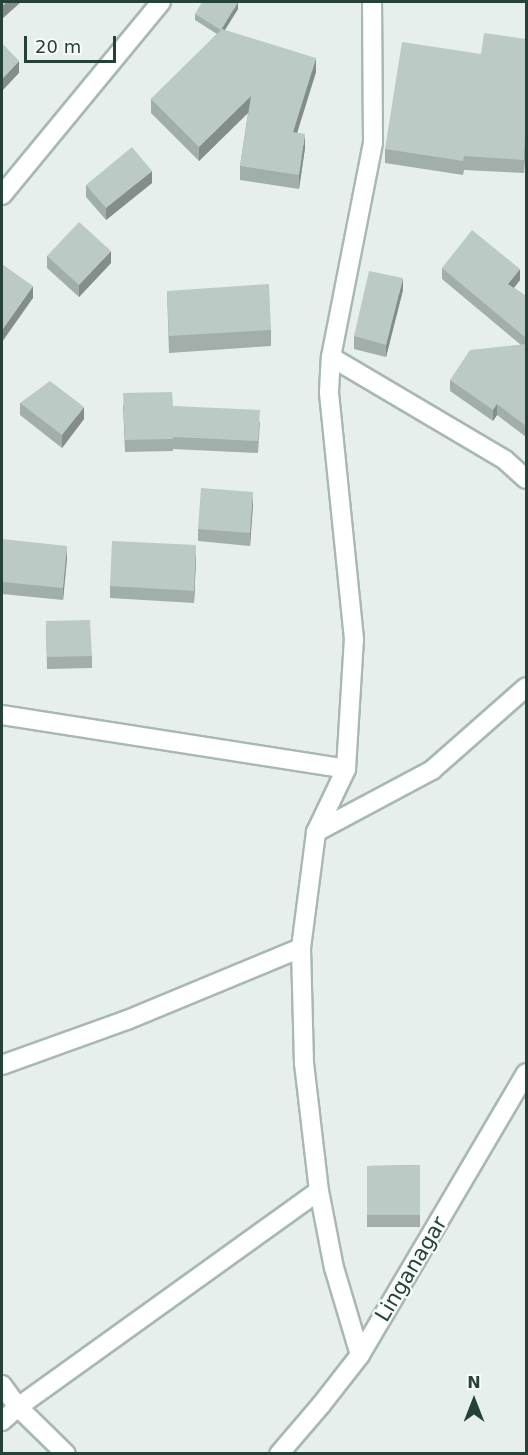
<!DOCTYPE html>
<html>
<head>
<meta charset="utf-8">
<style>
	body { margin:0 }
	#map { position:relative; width:528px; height:1455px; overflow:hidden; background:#e6efeb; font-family:"DejaVu Sans",sans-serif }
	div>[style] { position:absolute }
	.roads { filter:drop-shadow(2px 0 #a8b8b2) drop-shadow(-2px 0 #a8b8b2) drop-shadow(0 2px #a8b8b2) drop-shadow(0 -2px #a8b8b2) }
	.street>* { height:18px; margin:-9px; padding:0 9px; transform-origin:9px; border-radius:9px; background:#fff }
	.secondary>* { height:18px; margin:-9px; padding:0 9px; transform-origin:9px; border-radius:9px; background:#fff }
	.wall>* { inset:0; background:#a1aea9 }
	.shaded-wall>* { inset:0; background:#838d89 }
	.building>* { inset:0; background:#bbcac4 }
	span { translate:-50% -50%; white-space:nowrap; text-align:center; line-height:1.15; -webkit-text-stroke:4.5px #f7fbf9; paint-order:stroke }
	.street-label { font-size:21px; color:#24423a }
	.frame { position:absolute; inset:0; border:3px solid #24423a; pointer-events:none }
	.north { position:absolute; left:444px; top:1371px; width:60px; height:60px; -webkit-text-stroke:4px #f7fbf9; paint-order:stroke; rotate:0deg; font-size:16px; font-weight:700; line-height:24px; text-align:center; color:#24423a }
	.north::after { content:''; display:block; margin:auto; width:21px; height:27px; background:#24423a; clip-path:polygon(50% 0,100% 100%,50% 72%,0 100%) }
	.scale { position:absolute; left:24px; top:36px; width:92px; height:27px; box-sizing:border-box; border:3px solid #24423a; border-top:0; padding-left:8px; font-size:18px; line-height:21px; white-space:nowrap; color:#24423a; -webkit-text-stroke:4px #f7fbf9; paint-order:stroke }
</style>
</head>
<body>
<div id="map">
	<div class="roads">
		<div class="street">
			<div style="left:331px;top:357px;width:202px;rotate:30.6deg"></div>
			<div style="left:505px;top:460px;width:28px;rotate:42deg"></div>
			<div style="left:2px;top:715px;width:348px;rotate:8.9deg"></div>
			<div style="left:316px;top:832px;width:132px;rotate:-28.1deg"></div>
			<div style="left:432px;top:770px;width:125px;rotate:-41.4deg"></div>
			<div style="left:2px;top:1065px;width:133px;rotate:-19.8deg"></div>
			<div style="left:127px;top:1020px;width:188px;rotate:-22.5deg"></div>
			<div style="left:360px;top:1355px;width:91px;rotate:-106.6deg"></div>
			<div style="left:334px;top:1268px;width:78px;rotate:-101deg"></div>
			<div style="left:319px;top:1191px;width:129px;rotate:-96.7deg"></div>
			<div style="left:304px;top:1063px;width:115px;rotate:-91.5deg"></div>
			<div style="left:301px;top:948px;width:117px;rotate:-82.6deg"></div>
			<div style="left:316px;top:832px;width:70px;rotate:-64.5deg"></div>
			<div style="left:346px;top:769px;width:130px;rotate:-86.5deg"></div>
			<div style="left:354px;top:639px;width:248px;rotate:-95.8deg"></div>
			<div style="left:329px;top:392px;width:35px;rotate:-87deg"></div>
			<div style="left:331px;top:357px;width:219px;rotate:-78.9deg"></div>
			<div style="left:373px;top:142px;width:140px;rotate:-90.4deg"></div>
			<div style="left:2px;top:1385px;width:27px;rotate:54deg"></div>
			<div style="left:18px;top:1407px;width:67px;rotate:44.4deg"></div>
			<div style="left:2px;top:1421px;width:21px;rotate:-41deg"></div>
			<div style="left:18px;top:1407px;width:370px;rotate:-35.7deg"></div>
		</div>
		<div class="secondary">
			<div style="left:2px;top:195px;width:250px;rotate:-50.5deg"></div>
			<div style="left:279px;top:1454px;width:65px;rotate:-49.4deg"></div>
			<div style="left:321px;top:1405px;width:63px;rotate:-52deg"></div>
			<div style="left:360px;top:1355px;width:327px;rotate:-59.5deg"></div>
		</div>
	</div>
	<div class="wall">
		<div style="clip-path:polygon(238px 9px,225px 30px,316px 72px,297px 133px,305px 148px,299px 189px,240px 180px,240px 166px,248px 113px,199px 161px,151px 113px,151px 99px,217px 34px,195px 20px,195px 14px)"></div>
		<div style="clip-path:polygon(526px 39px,526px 125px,524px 173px,464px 170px,463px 175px,385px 163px,385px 149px,481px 54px)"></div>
		<div style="clip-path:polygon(152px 183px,106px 220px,86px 197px,86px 185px)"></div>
		<div style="clip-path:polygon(47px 256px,111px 263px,79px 297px,47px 268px)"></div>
		<div style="clip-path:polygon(442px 268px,520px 280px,514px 288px,526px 296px,526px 437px,497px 415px,493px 421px,450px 391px,450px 380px,521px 345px,442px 279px)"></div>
		<div style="clip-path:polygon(403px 290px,386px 357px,354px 349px,354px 336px)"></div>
		<div style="clip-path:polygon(167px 291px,271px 330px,271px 346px,169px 353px)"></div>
		<div style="clip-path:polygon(20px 403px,84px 419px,62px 448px,20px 415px)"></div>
		<div style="clip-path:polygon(123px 405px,173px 406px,260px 422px,258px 453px,173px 449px,173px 451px,125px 452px)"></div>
		<div style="clip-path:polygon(253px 504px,250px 546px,198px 541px,198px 529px)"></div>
		<div style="clip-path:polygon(2px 539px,67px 558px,63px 600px,2px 594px)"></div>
		<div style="clip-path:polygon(196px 557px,194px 603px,110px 598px,110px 586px)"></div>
		<div style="clip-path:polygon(46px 621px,92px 656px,92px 668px,47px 669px)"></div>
		<div style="clip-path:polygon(420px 1165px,420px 1227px,367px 1227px,367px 1166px)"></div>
	</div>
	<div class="shaded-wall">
		<div style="clip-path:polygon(7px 2px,21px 2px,2px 19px,2px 6px)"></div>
		<div style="clip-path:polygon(238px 2px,238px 9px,221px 36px,221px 30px)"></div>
		<div style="clip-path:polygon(316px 58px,316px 72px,293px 146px,293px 132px)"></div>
		<div style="clip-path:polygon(19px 61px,19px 73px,2px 91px,2px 79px)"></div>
		<div style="clip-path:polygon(251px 96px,251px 110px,199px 161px,199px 147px)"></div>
		<div style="clip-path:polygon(526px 111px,526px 125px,524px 173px,524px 160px)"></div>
		<div style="clip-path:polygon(305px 134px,305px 148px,299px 189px,299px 175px)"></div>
		<div style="clip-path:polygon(152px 171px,152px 183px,106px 220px,106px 208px)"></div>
		<div style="clip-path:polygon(111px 251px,111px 263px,79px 297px,79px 285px)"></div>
		<div style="clip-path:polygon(520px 269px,520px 280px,508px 295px,508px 284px)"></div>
		<div style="clip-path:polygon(403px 278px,403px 290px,386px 357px,386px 345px)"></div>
		<div style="clip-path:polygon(33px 286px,33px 298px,2px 342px,2px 330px)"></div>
		<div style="clip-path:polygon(497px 404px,497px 415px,493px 421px,493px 410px)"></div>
		<div style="clip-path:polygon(84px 407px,84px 419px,62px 448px,62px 435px)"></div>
		<div style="clip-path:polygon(253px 492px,253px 504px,250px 546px,250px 533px)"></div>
		<div style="clip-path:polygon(196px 545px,196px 557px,194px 603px,194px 591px)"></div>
		<div style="clip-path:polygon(67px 546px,67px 558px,63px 600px,63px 588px)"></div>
	</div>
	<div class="building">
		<div style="clip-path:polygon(2px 2px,7px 2px,2px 6px)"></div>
		<div style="clip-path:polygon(202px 2px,238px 2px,221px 30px,195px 14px)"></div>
		<div style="clip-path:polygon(222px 29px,316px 58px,293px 132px,305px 134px,299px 175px,240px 166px,251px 96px,199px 147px,151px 99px)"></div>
		<div style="clip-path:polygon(484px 33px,526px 39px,526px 111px,524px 160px,464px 156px,463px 161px,385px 149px,402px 42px,481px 54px)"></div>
		<div style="clip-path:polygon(2px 43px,19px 61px,2px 79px)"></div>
		<div style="clip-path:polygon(132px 147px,152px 171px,106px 208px,86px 185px)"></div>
		<div style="clip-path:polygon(79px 222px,111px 251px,79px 285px,47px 256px)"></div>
		<div style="clip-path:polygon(472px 230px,520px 269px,508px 284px,526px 296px,526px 338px,442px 268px)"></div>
		<div style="clip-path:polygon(2px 264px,33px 286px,2px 330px)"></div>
		<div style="clip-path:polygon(369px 271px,403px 278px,386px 345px,354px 336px)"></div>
		<div style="clip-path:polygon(269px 284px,271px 330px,169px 336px,167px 291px)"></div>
		<div style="clip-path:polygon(526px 344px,526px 426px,497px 404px,493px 410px,450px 380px,470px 350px)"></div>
		<div style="clip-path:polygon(50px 381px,84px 407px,62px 435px,20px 403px)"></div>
		<div style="clip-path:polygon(172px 392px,173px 406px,260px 410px,258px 441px,173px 437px,173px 439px,125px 440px,123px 393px)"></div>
		<div style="clip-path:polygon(201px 488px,253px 492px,250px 533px,198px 529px)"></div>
		<div style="clip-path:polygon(2px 539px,67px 546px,63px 588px,2px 582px)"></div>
		<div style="clip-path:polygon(112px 541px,196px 545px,194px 591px,110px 586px)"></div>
		<div style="clip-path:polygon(90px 620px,92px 656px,47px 657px,46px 621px)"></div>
		<div style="clip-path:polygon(420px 1165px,420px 1215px,367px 1215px,367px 1166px)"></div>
	</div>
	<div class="street-label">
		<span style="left:411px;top:1269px;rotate:-59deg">Linganagar</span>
	</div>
	<div class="frame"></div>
	<div class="north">N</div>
	<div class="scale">20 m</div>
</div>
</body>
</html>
